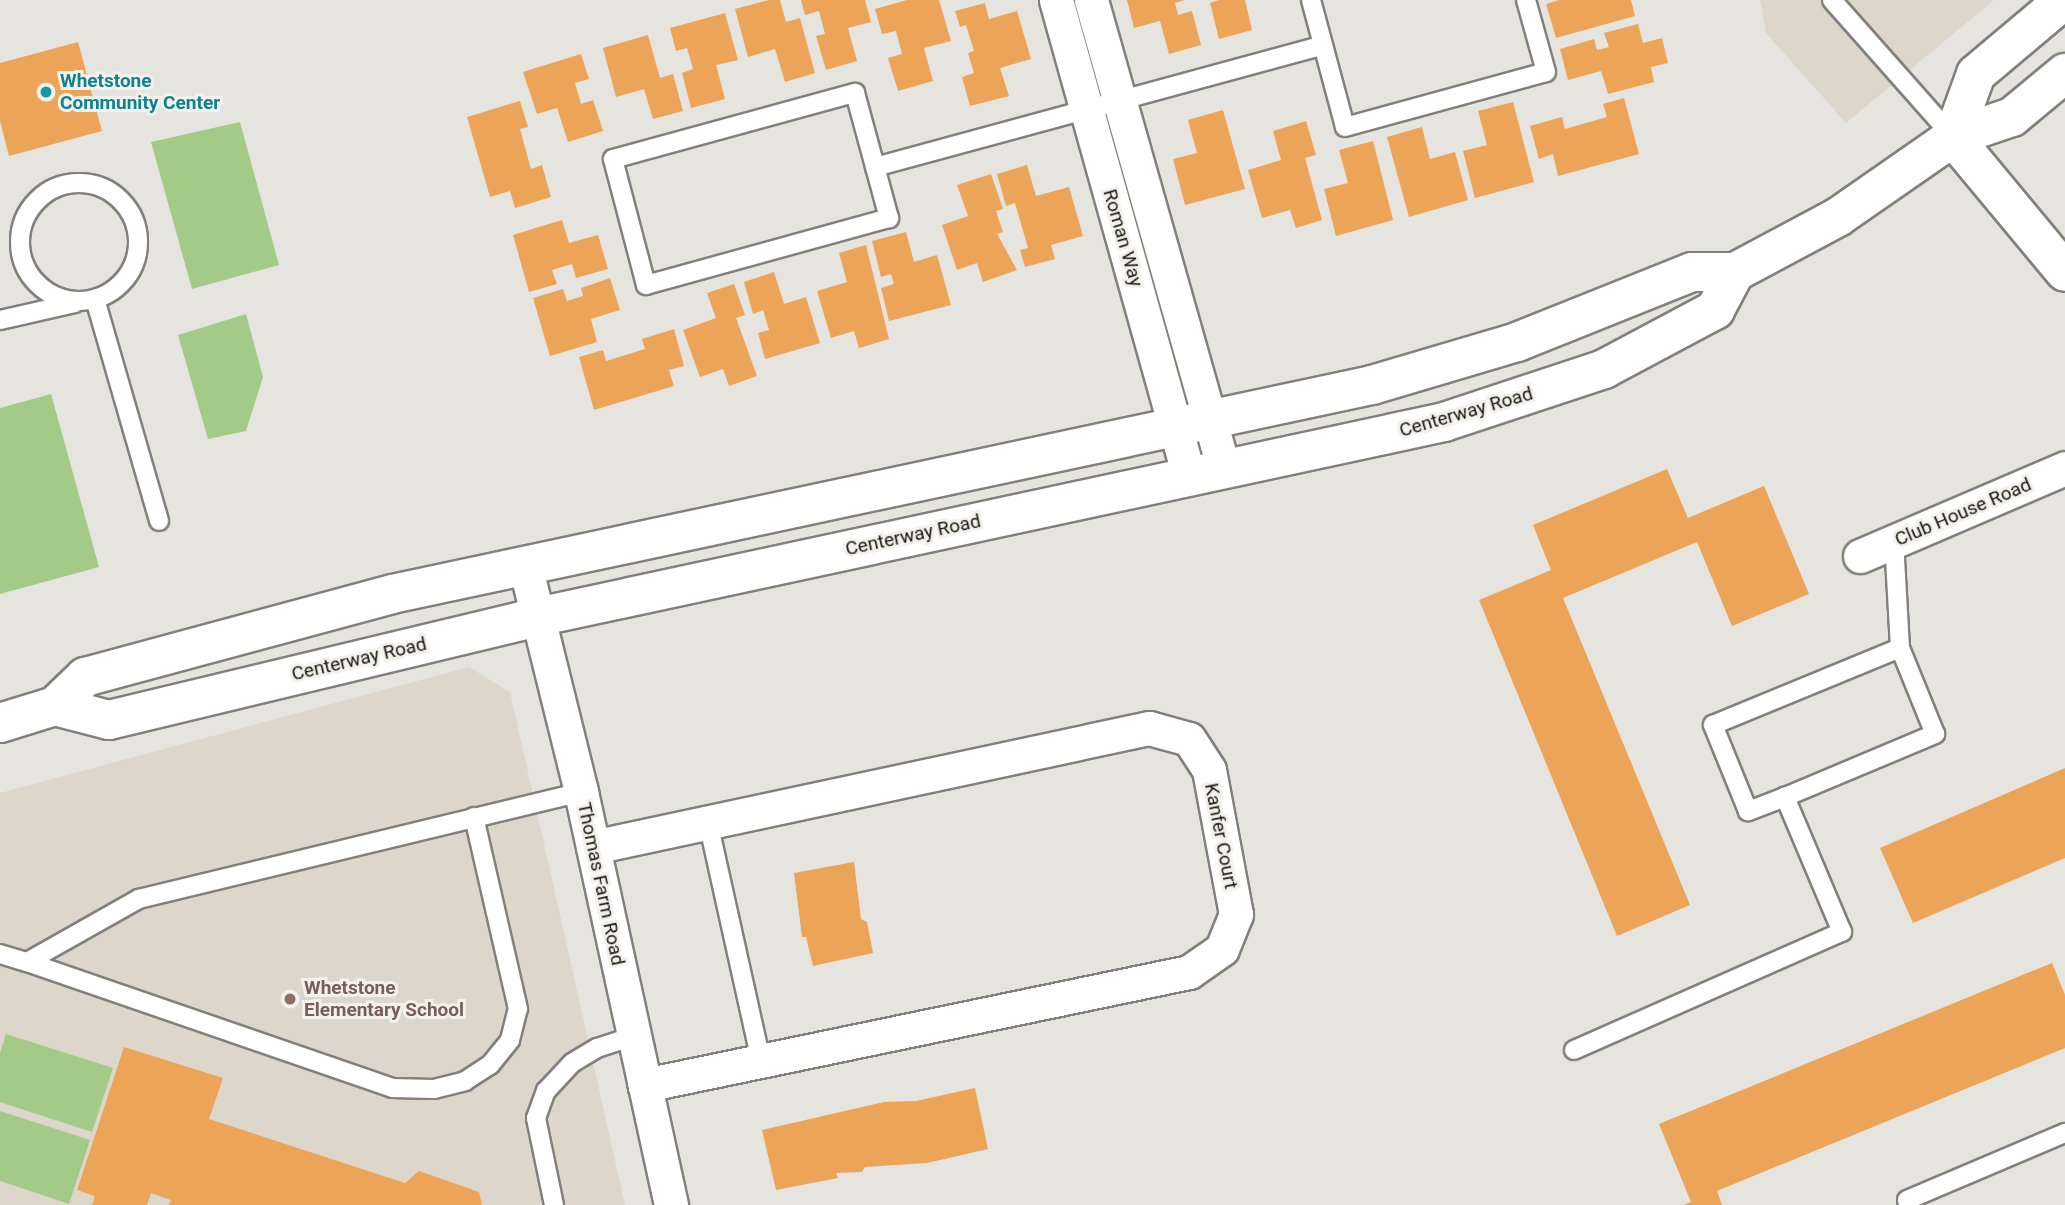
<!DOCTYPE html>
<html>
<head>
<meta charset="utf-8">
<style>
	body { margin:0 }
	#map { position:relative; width:2065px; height:1205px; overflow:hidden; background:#e6e4df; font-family:Roboto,sans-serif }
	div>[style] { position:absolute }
	.built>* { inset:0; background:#dcd6cb }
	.green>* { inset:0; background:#a4ca87 }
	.building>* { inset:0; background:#eca459 }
	.roads { filter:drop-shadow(2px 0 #82807c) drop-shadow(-2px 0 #82807c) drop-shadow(0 2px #82807c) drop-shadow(0 -2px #82807c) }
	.service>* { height:18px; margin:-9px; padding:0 9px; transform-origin:9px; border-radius:9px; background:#fff }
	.service>.ring { margin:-9px; padding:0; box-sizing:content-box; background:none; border:18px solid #fff; border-radius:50% }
	.minor>* { height:33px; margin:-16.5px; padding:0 16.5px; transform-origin:16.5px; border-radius:16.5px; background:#fff }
	.tertiary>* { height:38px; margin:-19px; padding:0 19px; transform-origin:19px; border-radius:19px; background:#fff }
	.dots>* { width:19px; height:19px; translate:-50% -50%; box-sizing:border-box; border:4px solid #f4f1ec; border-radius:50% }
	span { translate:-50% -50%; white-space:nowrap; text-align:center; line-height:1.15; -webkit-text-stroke:6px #f4f1ec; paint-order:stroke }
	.culture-label { font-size:19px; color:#0d838f; font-weight:700 }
	.left { translate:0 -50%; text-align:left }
	.street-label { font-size:19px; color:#181715 }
	.education-label { font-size:19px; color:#785e54; font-weight:700 }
</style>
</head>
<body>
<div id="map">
	<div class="built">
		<div style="clip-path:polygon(1760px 0,1994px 0,1846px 123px,1766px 33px)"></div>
		<div style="clip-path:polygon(469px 667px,510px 692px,625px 1205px,0 1205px,0 793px)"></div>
	</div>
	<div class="green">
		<div style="clip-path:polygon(240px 122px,279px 265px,192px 289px,151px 142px)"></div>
		<div style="clip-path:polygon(246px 314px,263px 377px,246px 431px,208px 439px,178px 335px)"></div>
		<div style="clip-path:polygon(51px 394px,99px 567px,0 594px,0 408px)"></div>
		<div style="clip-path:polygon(6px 1034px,113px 1068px,92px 1132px,0 1102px,0 1053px)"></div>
		<div style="clip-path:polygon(0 1111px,90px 1140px,69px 1204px,0 1181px)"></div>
	</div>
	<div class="building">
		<div style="clip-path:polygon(769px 0,780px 0,786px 22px,800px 18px,815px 73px,785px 82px,775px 49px,748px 57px,735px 9px)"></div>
		<div style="clip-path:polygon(801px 0,865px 0,871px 22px,848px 28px,857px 61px,826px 70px,816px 36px,825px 34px,819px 11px,805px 15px)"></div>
		<div style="clip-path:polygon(907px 0,939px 0,951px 41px,924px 48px,933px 81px,898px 91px,888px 58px,902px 54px,896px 31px,882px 34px,875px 9px)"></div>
		<div style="clip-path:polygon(1127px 0,1184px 0,1175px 3px,1178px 15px,1192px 11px,1201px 45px,1169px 54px,1160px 21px,1134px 28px)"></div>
		<div style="clip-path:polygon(1219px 0,1245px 0,1252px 30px,1219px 39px,1210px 3px)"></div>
		<div style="clip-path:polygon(1559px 0,1631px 0,1635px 16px,1556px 38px,1546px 4px)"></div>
		<div style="clip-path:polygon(985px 3px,989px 19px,1017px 11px,1031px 59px,1000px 68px,1009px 96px,970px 106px,962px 77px,974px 73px,968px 53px,974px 51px,966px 25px,960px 27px,955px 11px)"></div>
		<div style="clip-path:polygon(725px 13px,738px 60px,716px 65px,725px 99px,691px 108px,682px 73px,693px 69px,687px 48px,676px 51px,670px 28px)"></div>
		<div style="clip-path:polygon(1638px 24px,1643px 43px,1662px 38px,1668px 63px,1651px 67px,1654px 82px,1608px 94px,1601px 71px,1568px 80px,1560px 49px,1594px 39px,1597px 50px,1609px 47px,1604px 33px)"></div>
		<div style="clip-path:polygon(648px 35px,660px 78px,673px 74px,683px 111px,653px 119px,644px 89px,616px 97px,603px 48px)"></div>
		<div style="clip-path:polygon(78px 42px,102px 131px,9px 156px,0 121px,0 63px)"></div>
		<div style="clip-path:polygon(581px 54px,589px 79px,575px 83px,581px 104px,593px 100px,603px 131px,568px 142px,557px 108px,537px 114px,523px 72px)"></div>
		<div style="clip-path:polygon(1624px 98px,1639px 154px,1558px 176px,1553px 154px,1539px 159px,1530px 126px,1562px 117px,1565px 129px,1607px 117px,1603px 104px)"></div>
		<div style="clip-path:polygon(520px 101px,528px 127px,520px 129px,531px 169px,542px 165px,551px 197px,515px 208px,510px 191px,490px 197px,467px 117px)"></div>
		<div style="clip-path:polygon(1513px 102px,1534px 182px,1475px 198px,1463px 151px,1487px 145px,1478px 111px)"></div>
		<div style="clip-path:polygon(1223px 110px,1245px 189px,1185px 205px,1173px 159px,1197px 153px,1188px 120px)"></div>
		<div style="clip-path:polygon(1306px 121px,1316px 155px,1305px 158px,1322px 220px,1296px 228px,1290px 210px,1262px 218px,1248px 170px,1281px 160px,1273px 131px)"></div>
		<div style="clip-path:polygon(1422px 127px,1430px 159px,1455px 152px,1468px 200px,1409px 217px,1387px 137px)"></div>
		<div style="clip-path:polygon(1373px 141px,1393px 220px,1336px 236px,1324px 189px,1348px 183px,1339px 150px)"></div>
		<div style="clip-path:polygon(1027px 165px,1036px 196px,1069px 187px,1083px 236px,1051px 245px,1055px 259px,1025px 267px,1020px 250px,1028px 248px,1015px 203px,1006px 206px,997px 174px)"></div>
		<div style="clip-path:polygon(991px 174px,1003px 209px,996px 211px,1003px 232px,997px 234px,1017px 270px,983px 282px,977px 263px,957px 270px,942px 225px,968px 216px,957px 185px)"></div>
		<div style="clip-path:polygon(562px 220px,569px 243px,598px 235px,608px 269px,576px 278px,572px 264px,552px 270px,557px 284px,529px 292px,513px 235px)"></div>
		<div style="clip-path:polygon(906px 232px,914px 262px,937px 255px,951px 305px,889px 321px,881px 288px,894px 284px,891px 274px,881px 277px,872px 241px)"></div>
		<div style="clip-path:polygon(866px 245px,889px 339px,859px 348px,854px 331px,831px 338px,817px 291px,847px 282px,839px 253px)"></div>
		<div style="clip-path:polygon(774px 272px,784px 304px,806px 297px,820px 343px,765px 359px,758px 333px,769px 330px,763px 310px,753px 314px,744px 282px)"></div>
		<div style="clip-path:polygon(610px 278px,620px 310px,591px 319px,597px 342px,550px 356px,533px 298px,563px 289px,567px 301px,583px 296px,581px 288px)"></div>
		<div style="clip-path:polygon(734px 284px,745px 315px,736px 318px,757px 376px,729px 386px,723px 369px,700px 377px,683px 330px,716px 318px,707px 293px)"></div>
		<div style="clip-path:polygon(674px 329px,684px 366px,669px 370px,674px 386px,594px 410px,579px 357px,603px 350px,606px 361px,645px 349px,642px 339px)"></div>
		<div style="clip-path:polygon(1667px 469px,1688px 518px,1764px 486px,1809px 594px,1732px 626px,1697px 542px,1563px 598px,1690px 905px,1617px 936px,1479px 600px,1551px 570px,1533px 525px)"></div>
		<div style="clip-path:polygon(2065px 768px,2065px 858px,1913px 923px,1880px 848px)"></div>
		<div style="clip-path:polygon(854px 862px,861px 919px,867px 922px,873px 953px,813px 966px,806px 937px,802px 937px,794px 873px)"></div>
		<div style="clip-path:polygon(2052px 963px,2065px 995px,2065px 1048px,1717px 1191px,1722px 1205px,1683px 1205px,1691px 1202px,1659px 1124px)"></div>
		<div style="clip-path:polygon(124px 1047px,223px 1078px,209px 1119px,405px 1183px,419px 1171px,479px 1192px,482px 1205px,169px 1205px,171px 1200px,151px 1193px,147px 1205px,92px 1205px,95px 1196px,77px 1190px)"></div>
		<div style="clip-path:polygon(975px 1088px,988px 1149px,927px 1163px,865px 1167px,862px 1172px,836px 1173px,838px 1178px,776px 1190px,762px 1130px,884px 1102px,916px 1101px)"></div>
	</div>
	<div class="roads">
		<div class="service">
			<div style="left:1311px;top:0;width:131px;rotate:75deg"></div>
			<div style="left:1345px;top:127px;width:208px;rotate:-15.3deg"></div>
			<div style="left:1546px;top:72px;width:75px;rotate:-105.5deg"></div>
			<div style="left:1832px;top:0;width:183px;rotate:48.5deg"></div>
			<div style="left:855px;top:93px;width:130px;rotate:74.8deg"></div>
			<div style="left:889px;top:218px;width:252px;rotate:164.6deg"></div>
			<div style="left:646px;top:285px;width:130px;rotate:-104.7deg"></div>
			<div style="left:613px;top:159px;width:251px;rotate:-15.3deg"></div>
			<div style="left:875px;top:167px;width:464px;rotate:-15.2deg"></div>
			<div class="ring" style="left:20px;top:183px;width:100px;height:100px"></div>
			<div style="left:95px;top:299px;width:231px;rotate:73.9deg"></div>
			<div style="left:0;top:320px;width:77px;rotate:-12.8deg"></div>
			<div style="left:1785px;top:797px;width:163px;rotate:-22.8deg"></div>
			<div style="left:1935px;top:734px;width:93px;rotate:-112.1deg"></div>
			<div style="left:708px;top:822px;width:245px;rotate:77.5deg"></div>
			<div style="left:0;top:954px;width:28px;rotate:17deg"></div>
			<div style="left:27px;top:962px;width:129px;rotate:-29.4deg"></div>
			<div style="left:139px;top:899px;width:455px;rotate:-13.6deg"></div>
			<div style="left:27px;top:962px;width:386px;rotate:19deg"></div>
			<div style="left:392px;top:1088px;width:42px;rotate:1.4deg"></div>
			<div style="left:434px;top:1089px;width:32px;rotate:-14deg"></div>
			<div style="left:465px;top:1081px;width:30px;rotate:-33deg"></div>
			<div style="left:490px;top:1065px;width:32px;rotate:-51deg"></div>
			<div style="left:510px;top:1040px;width:32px;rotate:-76deg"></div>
			<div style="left:518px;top:1009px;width:197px;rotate:-102.9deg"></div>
			<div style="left:1574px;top:1050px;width:293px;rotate:-23.8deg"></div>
			<div style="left:1842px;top:932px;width:147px;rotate:-112.9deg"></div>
			<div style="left:1785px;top:797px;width:40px;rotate:159deg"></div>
			<div style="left:1748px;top:811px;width:93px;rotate:-112.1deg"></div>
			<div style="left:1713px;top:725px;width:202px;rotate:-22.4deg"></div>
			<div style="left:1900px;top:648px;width:106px;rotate:-93.2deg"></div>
			<div style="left:554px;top:1205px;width:89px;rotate:-101.7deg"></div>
			<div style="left:536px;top:1118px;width:29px;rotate:-70deg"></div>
			<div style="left:546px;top:1091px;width:38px;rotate:-47deg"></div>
			<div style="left:572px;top:1063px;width:29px;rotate:-31deg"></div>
			<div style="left:597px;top:1048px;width:39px;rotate:-18deg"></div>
			<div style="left:1909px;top:1205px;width:5px;rotate:-112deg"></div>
			<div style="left:1907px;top:1200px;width:172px;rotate:-23deg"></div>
		</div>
		<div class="minor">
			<div style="left:1056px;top:0;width:495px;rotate:74.4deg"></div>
			<div style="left:1091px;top:0;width:488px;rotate:74.2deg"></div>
			<div style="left:1860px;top:556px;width:223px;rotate:-23.2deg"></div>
			<div style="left:525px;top:565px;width:234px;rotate:76.1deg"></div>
			<div style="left:581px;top:792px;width:423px;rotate:77.7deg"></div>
			<div style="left:593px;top:847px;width:569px;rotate:-12.08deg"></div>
			<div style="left:1149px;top:728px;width:41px;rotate:15.4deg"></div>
			<div style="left:1189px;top:739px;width:37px;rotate:57deg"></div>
			<div style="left:1209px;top:770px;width:147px;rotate:79.4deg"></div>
			<div style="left:1236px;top:914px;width:38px;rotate:112deg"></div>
			<div style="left:1222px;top:949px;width:40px;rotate:145.1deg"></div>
			<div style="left:1189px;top:972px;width:556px;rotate:168.27deg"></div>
		</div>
		<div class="tertiary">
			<div style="left:1953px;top:137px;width:67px;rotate:-69.9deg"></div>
			<div style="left:1976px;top:74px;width:115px;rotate:-40.1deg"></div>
			<div style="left:1953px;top:137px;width:175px;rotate:50.3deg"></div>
			<div style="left:55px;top:706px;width:56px;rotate:14.5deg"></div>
			<div style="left:109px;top:720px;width:440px;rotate:-13.5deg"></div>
			<div style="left:537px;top:617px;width:928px;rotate:-12.13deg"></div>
			<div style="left:1444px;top:422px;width:169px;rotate:-18.3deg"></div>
			<div style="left:1604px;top:369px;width:126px;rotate:-28deg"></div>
			<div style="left:1715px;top:310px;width:43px;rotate:-62.2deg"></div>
			<div style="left:0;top:723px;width:58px;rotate:-17.2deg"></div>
			<div style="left:55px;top:706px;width:42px;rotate:-44deg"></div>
			<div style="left:85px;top:677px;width:318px;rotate:-15.1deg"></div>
			<div style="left:392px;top:594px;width:1002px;rotate:-12.04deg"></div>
			<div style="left:1372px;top:385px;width:151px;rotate:-16.5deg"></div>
			<div style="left:1517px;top:342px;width:188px;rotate:-21.8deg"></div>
			<div style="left:1692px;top:272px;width:43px"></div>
			<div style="left:1735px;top:272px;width:117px;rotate:-28.1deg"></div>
			<div style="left:1838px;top:217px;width:140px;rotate:-34.8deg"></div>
			<div style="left:1953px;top:137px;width:62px;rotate:-18.7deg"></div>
			<div style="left:2012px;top:117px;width:69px;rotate:-39.7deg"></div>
		</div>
	</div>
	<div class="dots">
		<div style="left:46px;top:92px;background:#0f9aa8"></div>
		<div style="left:290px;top:999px;background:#8d6e63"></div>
	</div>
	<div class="culture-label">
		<span class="left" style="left:60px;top:92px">Whetstone<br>Community Center</span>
	</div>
	<div class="street-label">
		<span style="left:1123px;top:238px;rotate:74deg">Roman Way</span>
		<span style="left:1466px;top:412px;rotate:-16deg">Centerway Road</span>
		<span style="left:1963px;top:512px;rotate:-23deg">Club House Road</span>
		<span style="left:913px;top:535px;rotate:-12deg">Centerway Road</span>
		<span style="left:359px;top:659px;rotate:-13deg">Centerway Road</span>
		<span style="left:1221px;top:836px;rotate:79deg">Kanfer Court</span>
		<span style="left:601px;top:884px;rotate:78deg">Thomas Farm Road</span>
	</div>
	<div class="education-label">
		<span class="left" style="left:304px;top:999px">Whetstone<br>Elementary School</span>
	</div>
</div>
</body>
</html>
